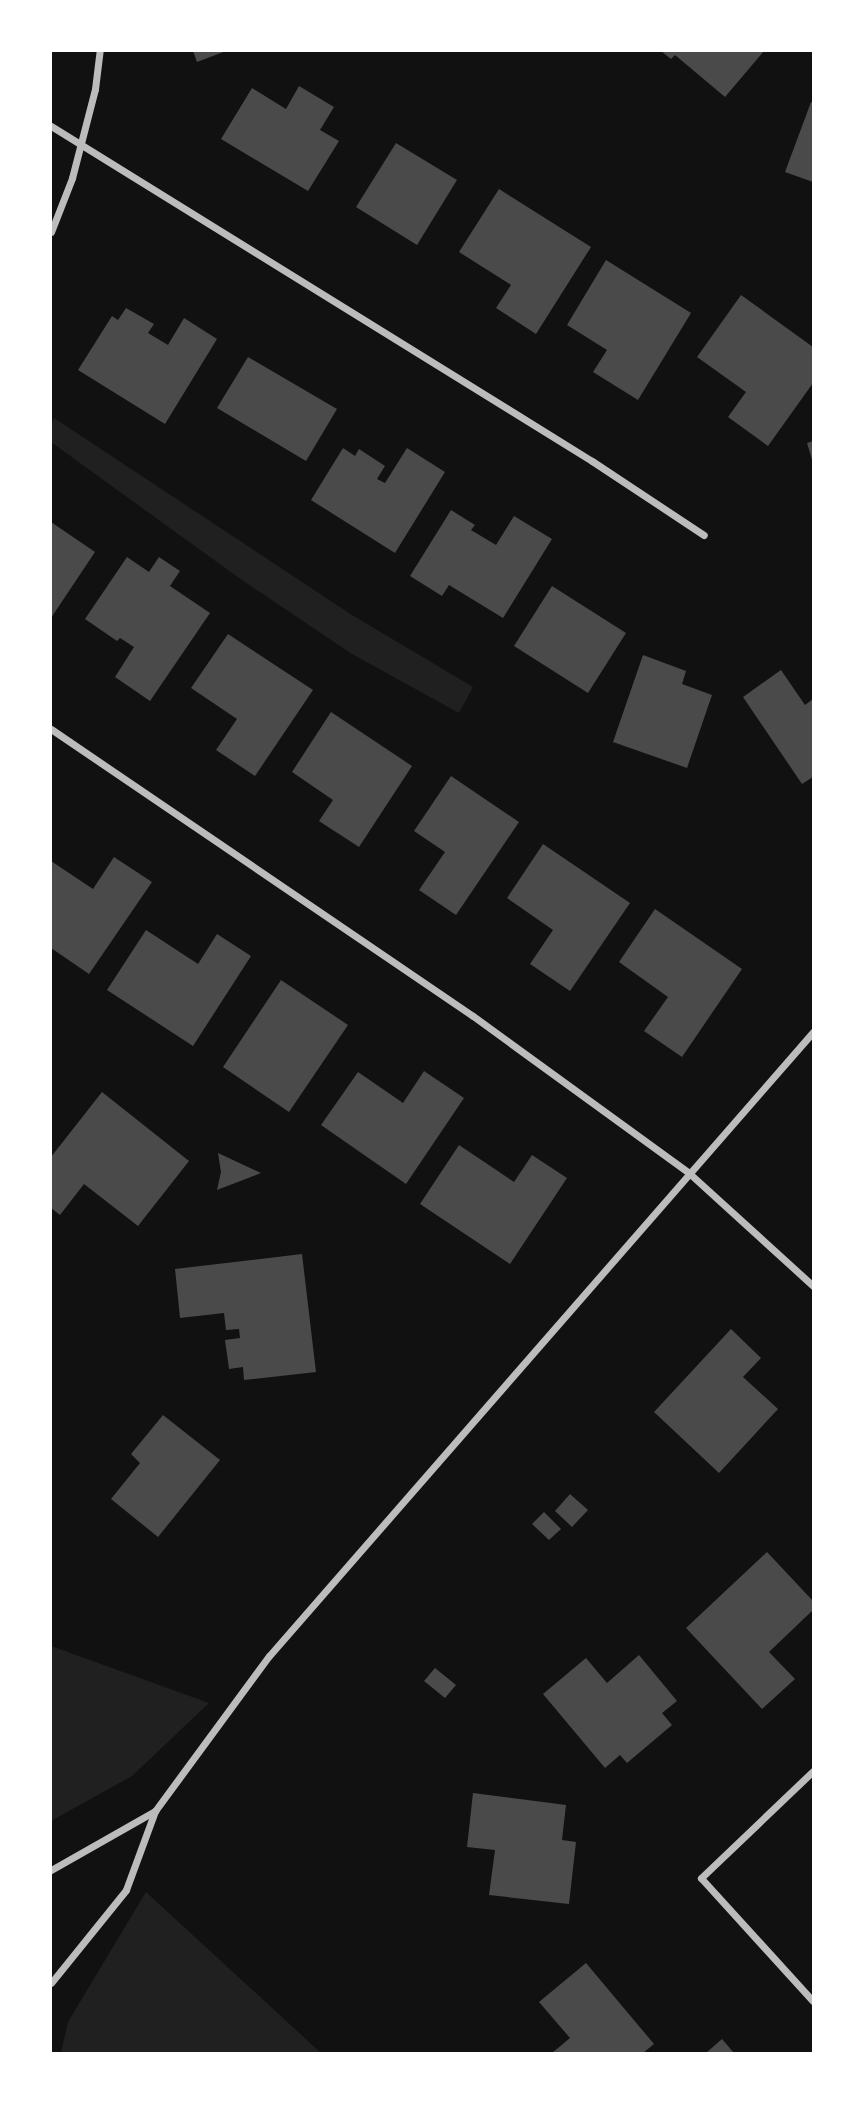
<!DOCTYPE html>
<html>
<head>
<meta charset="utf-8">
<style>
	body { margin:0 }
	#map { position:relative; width:864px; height:2104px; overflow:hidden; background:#111; font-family:"Times New Roman",serif }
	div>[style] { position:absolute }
	.green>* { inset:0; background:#202020 }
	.building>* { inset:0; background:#4a4a4a }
	.minor>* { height:7px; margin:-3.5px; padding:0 3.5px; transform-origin:3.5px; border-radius:3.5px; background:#bcbcbc }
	span { translate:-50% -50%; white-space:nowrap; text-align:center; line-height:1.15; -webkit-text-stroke:7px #fff; paint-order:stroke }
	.frame { position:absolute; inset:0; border:52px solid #fff; pointer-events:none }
</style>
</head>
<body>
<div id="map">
	<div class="green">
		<div style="clip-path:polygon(54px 418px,352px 615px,473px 687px,459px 713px,352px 654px,239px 578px,51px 442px,51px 424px)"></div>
		<div style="clip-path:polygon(51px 1646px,209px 1703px,132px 1776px,51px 1821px)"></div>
		<div style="clip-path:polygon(146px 1892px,321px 2053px,61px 2053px,68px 2022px)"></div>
	</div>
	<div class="building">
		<div style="clip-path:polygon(193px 51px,226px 51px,197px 62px)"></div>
		<div style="clip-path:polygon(661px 51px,764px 51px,725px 97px,675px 55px,671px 59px)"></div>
		<div style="clip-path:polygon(299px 86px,334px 107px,320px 130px,339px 141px,308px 191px,221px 139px,252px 88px,286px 109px)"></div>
		<div style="clip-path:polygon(811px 102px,813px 103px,813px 182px,785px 172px)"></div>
		<div style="clip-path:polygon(396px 143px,457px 180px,417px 245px,356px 207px)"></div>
		<div style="clip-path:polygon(499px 189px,591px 247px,536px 334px,496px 308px,511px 285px,459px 252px)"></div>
		<div style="clip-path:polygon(606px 260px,691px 313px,638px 400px,593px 372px,607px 350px,567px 325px)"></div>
		<div style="clip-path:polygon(741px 295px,813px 347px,813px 383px,768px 446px,728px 417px,746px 392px,697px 357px)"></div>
		<div style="clip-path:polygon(126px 308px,154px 324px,148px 333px,168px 345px,184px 318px,217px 339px,165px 424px,78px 370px,112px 316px,118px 320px)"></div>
		<div style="clip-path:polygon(248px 357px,337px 409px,306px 461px,217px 408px)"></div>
		<div style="clip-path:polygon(813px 441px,813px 463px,807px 443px)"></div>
		<div style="clip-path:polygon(343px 448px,355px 456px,359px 449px,385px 466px,377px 479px,385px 483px,407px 448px,445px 472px,395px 553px,311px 500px)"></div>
		<div style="clip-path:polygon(451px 510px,475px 525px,471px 530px,496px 545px,514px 516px,552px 539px,503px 618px,449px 585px,442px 596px,410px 576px)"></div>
		<div style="clip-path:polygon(51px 522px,95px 552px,51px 618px)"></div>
		<div style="clip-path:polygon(127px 557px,149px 572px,159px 557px,180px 571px,170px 586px,210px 613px,150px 701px,115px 677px,134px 647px,120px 638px,117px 641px,85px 619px)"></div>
		<div style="clip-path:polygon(552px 586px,626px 633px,588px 693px,514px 646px)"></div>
		<div style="clip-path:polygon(228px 634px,313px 690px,255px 776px,216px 750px,237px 719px,191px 688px)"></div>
		<div style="clip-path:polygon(643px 655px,686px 671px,682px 684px,712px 695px,687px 768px,613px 742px)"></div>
		<div style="clip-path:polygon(781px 670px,805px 705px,813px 699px,813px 777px,802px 784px,743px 697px)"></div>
		<div style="clip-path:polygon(331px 712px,412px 766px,359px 847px,319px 821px,333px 800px,292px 772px)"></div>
		<div style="clip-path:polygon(451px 776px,519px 822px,456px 915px,419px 890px,445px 852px,414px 831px)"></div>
		<div style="clip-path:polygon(543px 844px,630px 903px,570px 991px,530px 964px,553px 930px,507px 898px)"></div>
		<div style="clip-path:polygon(114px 857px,152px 882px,89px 974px,51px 948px,51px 861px,93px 889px)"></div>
		<div style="clip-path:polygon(655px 909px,742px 969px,682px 1057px,644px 1031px,668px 997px,619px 962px)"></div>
		<div style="clip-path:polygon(146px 930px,198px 964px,217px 934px,251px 956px,193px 1046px,107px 990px)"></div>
		<div style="clip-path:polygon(281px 980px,348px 1025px,289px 1112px,223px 1067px)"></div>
		<div style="clip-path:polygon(424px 1071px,464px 1098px,406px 1184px,321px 1125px,358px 1072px,403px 1103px)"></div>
		<div style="clip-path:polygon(102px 1092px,189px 1161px,138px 1226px,84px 1184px,60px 1215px,51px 1208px,51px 1157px)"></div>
		<div style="clip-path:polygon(459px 1145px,514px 1182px,532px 1155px,567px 1178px,510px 1264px,420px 1204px)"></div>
		<div style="clip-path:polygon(218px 1153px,261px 1173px,217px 1190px,221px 1172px)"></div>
		<div style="clip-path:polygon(302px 1254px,316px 1372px,244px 1380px,243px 1367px,229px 1369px,225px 1340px,240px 1338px,239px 1329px,226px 1330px,224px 1313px,180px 1318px,175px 1269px)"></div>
		<div style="clip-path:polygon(731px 1329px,761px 1358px,743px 1377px,778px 1409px,719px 1473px,654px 1412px)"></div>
		<div style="clip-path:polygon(163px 1415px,220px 1460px,158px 1537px,111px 1499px,140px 1463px,131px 1454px)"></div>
		<div style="clip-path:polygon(570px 1494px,588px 1510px,572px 1527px,555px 1511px)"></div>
		<div style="clip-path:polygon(544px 1512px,561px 1529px,549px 1540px,532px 1524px)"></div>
		<div style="clip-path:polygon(767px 1552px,813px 1601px,813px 1610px,769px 1652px,795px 1679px,762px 1709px,686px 1628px)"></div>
		<div style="clip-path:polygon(639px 1655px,677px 1701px,662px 1713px,672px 1725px,627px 1763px,620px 1755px,605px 1768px,543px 1694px,586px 1658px,607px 1683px)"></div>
		<div style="clip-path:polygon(435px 1668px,456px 1685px,445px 1698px,424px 1681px)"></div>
		<div style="clip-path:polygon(473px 1793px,566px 1805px,562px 1840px,576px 1842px,569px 1904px,489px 1895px,495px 1850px,467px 1847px)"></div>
		<div style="clip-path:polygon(586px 1963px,654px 2044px,643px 2053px,552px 2053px,570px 2038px,539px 2002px)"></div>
		<div style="clip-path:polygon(722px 2039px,734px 2053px,706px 2053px)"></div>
	</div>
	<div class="minor">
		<div style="left:51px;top:126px;width:636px;rotate:31.77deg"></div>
		<div style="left:592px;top:461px;width:134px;rotate:33.5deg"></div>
		<div style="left:51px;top:232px;width:58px;rotate:-68.7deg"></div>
		<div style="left:72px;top:178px;width:92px;rotate:-75.5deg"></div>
		<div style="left:95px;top:89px;width:38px;rotate:-83deg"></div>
		<div style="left:51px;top:729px;width:510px;rotate:34.22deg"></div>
		<div style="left:473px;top:1016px;width:267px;rotate:36deg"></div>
		<div style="left:689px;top:1173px;width:168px;rotate:42.3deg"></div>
		<div style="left:813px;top:1771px;width:155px;rotate:136.3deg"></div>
		<div style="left:701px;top:1878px;width:166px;rotate:47.7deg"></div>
		<div style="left:155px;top:1811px;width:192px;rotate:-53.7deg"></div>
		<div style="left:269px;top:1656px;width:828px;rotate:-48.92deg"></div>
		<div style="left:51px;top:1870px;width:120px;rotate:-29.6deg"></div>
		<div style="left:155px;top:1811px;width:84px;rotate:110.2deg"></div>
		<div style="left:126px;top:1890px;width:119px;rotate:128.9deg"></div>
	</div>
	<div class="frame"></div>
</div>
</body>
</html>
